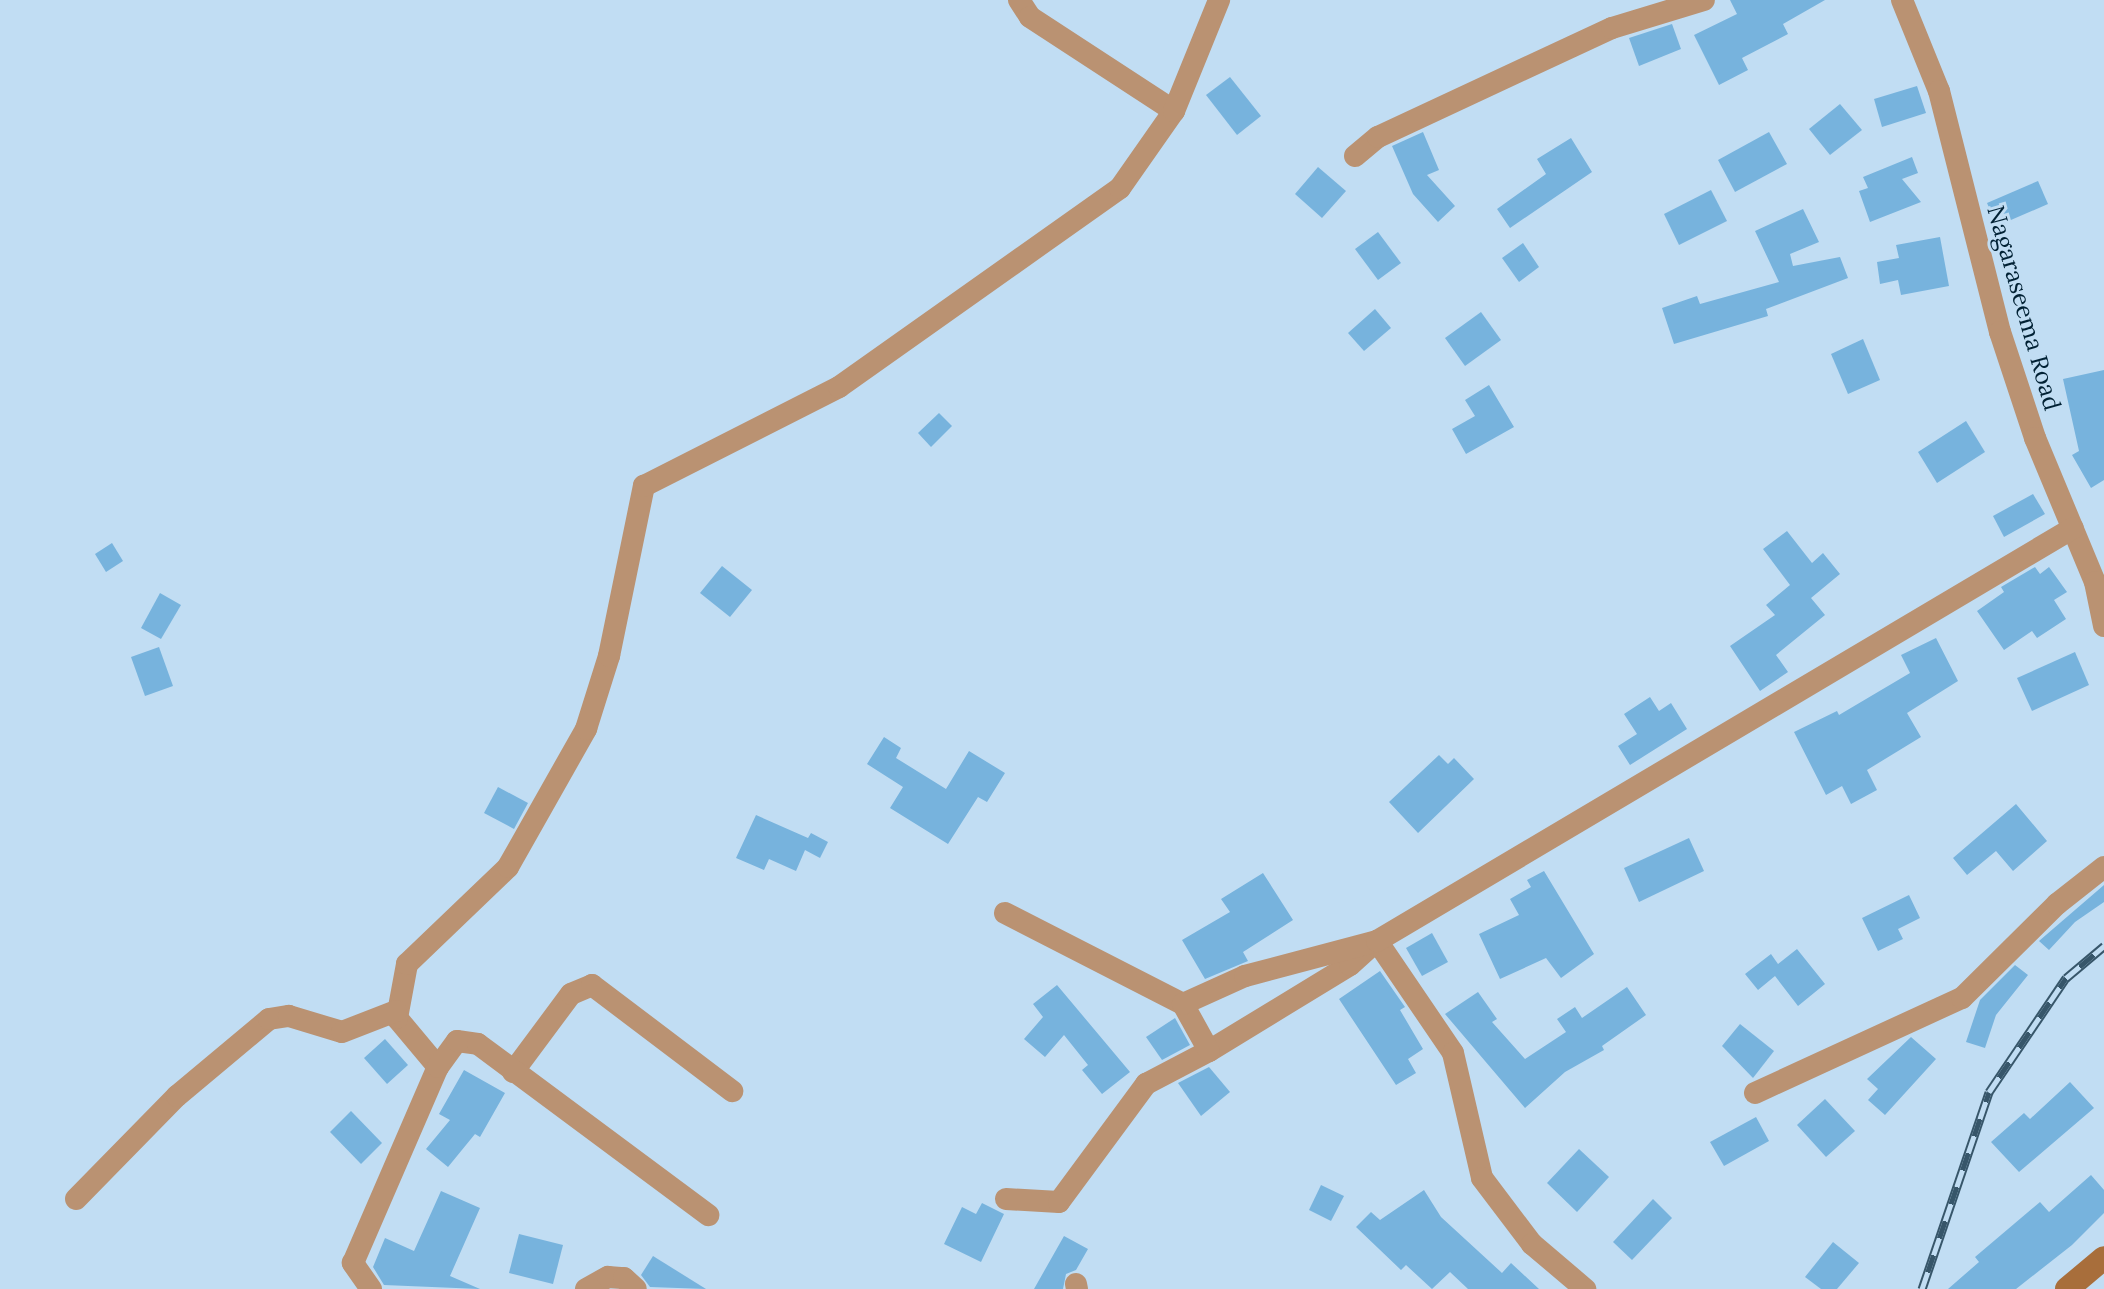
<!DOCTYPE html>
<html>
<head>
<meta charset="utf-8">
<style>
	body { margin:0 }
	#map { position:relative; width:2104px; height:1289px; overflow:hidden; background:#c1ddf3; font-family:Lora,serif }
	div>[style] { position:absolute }
	.building>* { inset:0; background:#77b3dd }
	.street>* { height:22px; margin:-11px; padding:0 11px; transform-origin:11px; border-radius:11px; background:#ba9272 }
	.secondary>* { height:24px; margin:-12px; padding:0 12px; transform-origin:12px; border-radius:12px; background:#a86e3b }
	.rail>* { height:9px; margin-top:-4.5px; transform-origin:0; background:repeating-linear-gradient(90deg,#c1ddf3 0 18px,#37566a 0 36px); box-sizing:border-box; border-block:2px solid #37566a }
	span { translate:-50% -50%; white-space:nowrap; text-align:center; line-height:1.15; -webkit-text-stroke:6px #c1ddf3; paint-order:stroke }
	.street-label { font-size:24px; color:#012134 }
</style>
</head>
<body>
<div id="map">
	<div class="building">
		<div style="clip-path:polygon(1730px 0,1825px 0,1783px 24px,1788px 34px,1742px 58px,1748px 70px,1719px 85px,1694px 35px,1737px 14px)"></div>
		<div style="clip-path:polygon(1672px 24px,1681px 49px,1639px 66px,1629px 38px)"></div>
		<div style="clip-path:polygon(1230px 77px,1261px 116px,1237px 135px,1206px 95px)"></div>
		<div style="clip-path:polygon(1917px 86px,1926px 113px,1882px 127px,1874px 99px)"></div>
		<div style="clip-path:polygon(1840px 104px,1862px 130px,1830px 155px,1809px 129px)"></div>
		<div style="clip-path:polygon(1423px 132px,1439px 170px,1427px 175px,1455px 206px,1438px 222px,1413px 194px,1392px 146px)"></div>
		<div style="clip-path:polygon(1769px 132px,1787px 164px,1735px 192px,1718px 160px)"></div>
		<div style="clip-path:polygon(1571px 138px,1592px 172px,1510px 228px,1497px 209px,1546px 174px,1537px 159px)"></div>
		<div style="clip-path:polygon(1912px 157px,1918px 173px,1902px 179px,1921px 202px,1870px 222px,1859px 191px,1868px 188px,1863px 177px)"></div>
		<div style="clip-path:polygon(1318px 167px,1346px 191px,1322px 218px,1295px 194px)"></div>
		<div style="clip-path:polygon(2038px 181px,2048px 204px,1997px 226px,1987px 203px)"></div>
		<div style="clip-path:polygon(1711px 190px,1727px 221px,1679px 245px,1664px 214px)"></div>
		<div style="clip-path:polygon(1803px 209px,1819px 242px,1790px 254px,1793px 266px,1840px 257px,1848px 278px,1766px 309px,1768px 316px,1674px 344px,1662px 308px,1697px 296px,1700px 304px,1779px 282px,1755px 231px)"></div>
		<div style="clip-path:polygon(1378px 232px,1401px 263px,1378px 280px,1355px 249px)"></div>
		<div style="clip-path:polygon(1940px 237px,1949px 286px,1901px 295px,1898px 280px,1880px 284px,1877px 262px,1899px 258px,1896px 245px)"></div>
		<div style="clip-path:polygon(1523px 243px,1539px 267px,1519px 282px,1502px 258px)"></div>
		<div style="clip-path:polygon(1375px 309px,1391px 328px,1364px 351px,1348px 333px)"></div>
		<div style="clip-path:polygon(1481px 312px,1501px 340px,1465px 366px,1445px 338px)"></div>
		<div style="clip-path:polygon(1863px 339px,1880px 380px,1848px 394px,1831px 354px)"></div>
		<div style="clip-path:polygon(2104px 370px,2104px 480px,2091px 488px,2072px 455px,2079px 451px,2063px 379px)"></div>
		<div style="clip-path:polygon(1489px 385px,1514px 427px,1466px 454px,1452px 429px,1475px 416px,1465px 400px)"></div>
		<div style="clip-path:polygon(939px 413px,952px 426px,931px 447px,918px 433px)"></div>
		<div style="clip-path:polygon(1966px 421px,1985px 452px,1937px 483px,1918px 452px)"></div>
		<div style="clip-path:polygon(2033px 494px,2045px 514px,2004px 537px,1993px 516px)"></div>
		<div style="clip-path:polygon(1787px 531px,1812px 563px,1823px 553px,1840px 574px,1811px 598px,1825px 615px,1776px 655px,1788px 672px,1760px 691px,1730px 646px,1775px 615px,1766px 605px,1790px 585px,1763px 549px)"></div>
		<div style="clip-path:polygon(112px 543px,123px 561px,106px 572px,95px 554px)"></div>
		<div style="clip-path:polygon(722px 566px,752px 590px,730px 617px,700px 593px)"></div>
		<div style="clip-path:polygon(2035px 567px,2040px 574px,2049px 567px,2067px 592px,2054px 600px,2066px 619px,2037px 638px,2032px 631px,2004px 650px,1977px 611px,2004px 592px,2001px 587px)"></div>
		<div style="clip-path:polygon(160px 593px,181px 605px,161px 639px,141px 628px)"></div>
		<div style="clip-path:polygon(1936px 638px,1958px 681px,1907px 713px,1921px 737px,1867px 770px,1877px 790px,1851px 804px,1842px 786px,1826px 795px,1794px 732px,1837px 711px,1839px 715px,1910px 673px,1901px 655px)"></div>
		<div style="clip-path:polygon(159px 647px,173px 686px,145px 696px,131px 657px)"></div>
		<div style="clip-path:polygon(2075px 652px,2089px 685px,2032px 711px,2017px 678px)"></div>
		<div style="clip-path:polygon(1650px 697px,1659px 711px,1671px 703px,1687px 729px,1630px 765px,1618px 746px,1637px 734px,1624px 714px)"></div>
		<div style="clip-path:polygon(884px 737px,901px 748px,896px 758px,946px 789px,969px 751px,1005px 773px,987px 802px,978px 797px,948px 844px,890px 808px,903px 787px,867px 764px)"></div>
		<div style="clip-path:polygon(1439px 755px,1448px 764px,1454px 758px,1474px 779px,1418px 833px,1389px 802px)"></div>
		<div style="clip-path:polygon(498px 787px,528px 803px,514px 829px,484px 813px)"></div>
		<div style="clip-path:polygon(2016px 804px,2047px 841px,2013px 871px,1996px 851px,1967px 875px,1953px 858px)"></div>
		<div style="clip-path:polygon(756px 815px,808px 838px,811px 833px,828px 842px,820px 858px,805px 850px,796px 871px,769px 859px,764px 870px,736px 858px)"></div>
		<div style="clip-path:polygon(1689px 838px,1704px 871px,1639px 902px,1624px 868px)"></div>
		<div style="clip-path:polygon(1544px 871px,1594px 954px,1561px 978px,1546px 958px,1500px 979px,1479px 934px,1519px 915px,1510px 899px,1531px 887px,1527px 880px)"></div>
		<div style="clip-path:polygon(1263px 873px,1293px 920px,1243px 952px,1248px 961px,1205px 979px,1182px 940px,1230px 912px,1221px 899px)"></div>
		<div style="clip-path:polygon(2104px 885px,2104px 902px,2075px 922px,2049px 950px,2039px 941px)"></div>
		<div style="clip-path:polygon(1909px 895px,1920px 918px,1898px 929px,1903px 939px,1878px 951px,1862px 918px)"></div>
		<div style="clip-path:polygon(1432px 933px,1448px 962px,1422px 976px,1406px 948px)"></div>
		<div style="clip-path:polygon(1797px 949px,1825px 984px,1798px 1006px,1775px 976px,1758px 990px,1745px 974px,1771px 954px,1778px 964px)"></div>
		<div style="clip-path:polygon(2015px 965px,2028px 975px,1996px 1015px,1985px 1048px,1966px 1042px,1980px 1000px)"></div>
		<div style="clip-path:polygon(1380px 971px,1405px 1007px,1400px 1010px,1423px 1049px,1408px 1059px,1416px 1073px,1396px 1085px,1339px 999px)"></div>
		<div style="clip-path:polygon(1057px 985px,1130px 1072px,1102px 1094px,1082px 1070px,1088px 1065px,1064px 1035px,1045px 1057px,1024px 1039px,1043px 1017px,1033px 1004px)"></div>
		<div style="clip-path:polygon(1627px 987px,1646px 1015px,1602px 1046px,1604px 1050px,1565px 1072px,1525px 1108px,1445px 1014px,1478px 992px,1497px 1019px,1492px 1022px,1525px 1059px,1566px 1032px,1557px 1019px,1575px 1007px,1582px 1018px)"></div>
		<div style="clip-path:polygon(1175px 1018px,1190px 1045px,1162px 1060px,1146px 1037px)"></div>
		<div style="clip-path:polygon(1740px 1024px,1774px 1051px,1753px 1078px,1722px 1046px)"></div>
		<div style="clip-path:polygon(1911px 1037px,1936px 1059px,1885px 1115px,1868px 1100px,1878px 1089px,1867px 1079px)"></div>
		<div style="clip-path:polygon(385px 1039px,408px 1065px,387px 1084px,364px 1058px)"></div>
		<div style="clip-path:polygon(1209px 1067px,1230px 1092px,1201px 1116px,1178px 1083px)"></div>
		<div style="clip-path:polygon(464px 1070px,505px 1093px,480px 1137px,475px 1134px,448px 1167px,426px 1149px,450px 1120px,439px 1114px)"></div>
		<div style="clip-path:polygon(2070px 1082px,2094px 1108px,2019px 1172px,1991px 1142px,2024px 1113px,2030px 1119px)"></div>
		<div style="clip-path:polygon(1825px 1099px,1855px 1131px,1826px 1157px,1797px 1125px)"></div>
		<div style="clip-path:polygon(351px 1111px,382px 1143px,361px 1164px,330px 1132px)"></div>
		<div style="clip-path:polygon(1756px 1117px,1769px 1141px,1724px 1166px,1710px 1142px)"></div>
		<div style="clip-path:polygon(1579px 1149px,1609px 1177px,1577px 1212px,1547px 1183px)"></div>
		<div style="clip-path:polygon(2091px 1175px,2104px 1190px,2104px 1213px,2072px 1245px,2016px 1289px,1948px 1289px,1979px 1262px,1975px 1257px,2040px 1202px,2049px 1212px)"></div>
		<div style="clip-path:polygon(1321px 1185px,1344px 1196px,1331px 1221px,1309px 1210px)"></div>
		<div style="clip-path:polygon(1424px 1190px,1441px 1217px,1502px 1273px,1511px 1263px,1539px 1289px,1468px 1289px,1450px 1272px,1432px 1289px,1406px 1265px,1401px 1270px,1356px 1227px,1371px 1212px,1380px 1220px)"></div>
		<div style="clip-path:polygon(441px 1191px,480px 1208px,450px 1276px,480px 1289px,384px 1285px,373px 1267px,385px 1238px,414px 1251px)"></div>
		<div style="clip-path:polygon(1653px 1199px,1672px 1218px,1632px 1260px,1613px 1242px)"></div>
		<div style="clip-path:polygon(982px 1203px,1004px 1214px,981px 1262px,944px 1244px,962px 1207px,976px 1214px)"></div>
		<div style="clip-path:polygon(519px 1234px,563px 1245px,553px 1284px,509px 1273px)"></div>
		<div style="clip-path:polygon(1064px 1236px,1088px 1249px,1076px 1270px,1066px 1274px,1063px 1289px,1034px 1289px)"></div>
		<div style="clip-path:polygon(1833px 1242px,1859px 1263px,1837px 1289px,1821px 1289px,1805px 1277px)"></div>
		<div style="clip-path:polygon(653px 1256px,706px 1289px,650px 1287px,641px 1275px)"></div>
	</div>
	<div class="street">
		<div style="left:1019px;top:0;width:20px;rotate:57deg"></div>
		<div style="left:1030px;top:17px;width:172px;rotate:33.1deg"></div>
		<div style="left:1902px;top:0;width:98px;rotate:67.9deg"></div>
		<div style="left:1939px;top:91px;width:249px;rotate:75.8deg"></div>
		<div style="left:2000px;top:332px;width:112px;rotate:71.7deg"></div>
		<div style="left:2035px;top:438px;width:156px;rotate:67.4deg"></div>
		<div style="left:2095px;top:582px;width:45px;rotate:78.4deg"></div>
		<div style="left:1355px;top:156px;width:30px;rotate:-40deg"></div>
		<div style="left:1378px;top:137px;width:258px;rotate:-25deg"></div>
		<div style="left:1612px;top:28px;width:96px;rotate:-16.9deg"></div>
		<div style="left:1005px;top:913px;width:200px;rotate:27.1deg"></div>
		<div style="left:1209px;top:1051px;width:165px;rotate:-31.4deg"></div>
		<div style="left:1350px;top:965px;width:36px;rotate:-42deg"></div>
		<div style="left:1377px;top:941px;width:135px;rotate:55.8deg"></div>
		<div style="left:1453px;top:1053px;width:128px;rotate:76.9deg"></div>
		<div style="left:1482px;top:1178px;width:83px;rotate:52.9deg"></div>
		<div style="left:1532px;top:1244px;width:70px;rotate:40.3deg"></div>
		<div style="left:438px;top:1067px;width:64px;rotate:-129.9deg"></div>
		<div style="left:397px;top:1018px;width:55px;rotate:-79.5deg"></div>
		<div style="left:407px;top:964px;width:140px;rotate:-43.8deg"></div>
		<div style="left:508px;top:867px;width:159px;rotate:-60.5deg"></div>
		<div style="left:586px;top:729px;width:77px;rotate:-72.5deg"></div>
		<div style="left:609px;top:656px;width:174px;rotate:-78.4deg"></div>
		<div style="left:644px;top:486px;width:219px;rotate:-26.9deg"></div>
		<div style="left:839px;top:387px;width:344px;rotate:-35.3deg"></div>
		<div style="left:1120px;top:188px;width:94px;rotate:-55deg"></div>
		<div style="left:1174px;top:111px;width:120px;rotate:-67.9deg"></div>
		<div style="left:513px;top:1072px;width:97px;rotate:-53.4deg"></div>
		<div style="left:571px;top:994px;width:23px;rotate:-23deg"></div>
		<div style="left:592px;top:985px;width:176px;rotate:37.1deg"></div>
		<div style="left:1755px;top:1093px;width:228px;rotate:-24.7deg"></div>
		<div style="left:1962px;top:998px;width:134px;rotate:-44.7deg"></div>
		<div style="left:2057px;top:904px;width:60px;rotate:-38.2deg"></div>
		<div style="left:76px;top:1199px;width:144px;rotate:-45.6deg"></div>
		<div style="left:177px;top:1096px;width:120px;rotate:-39.9deg"></div>
		<div style="left:269px;top:1019px;width:20px;rotate:-9deg"></div>
		<div style="left:289px;top:1016px;width:55px;rotate:16.8deg"></div>
		<div style="left:342px;top:1032px;width:58px;rotate:-21.3deg"></div>
		<div style="left:1006px;top:1199px;width:53px;rotate:3.2deg"></div>
		<div style="left:1059px;top:1202px;width:147px;rotate:-53.6deg"></div>
		<div style="left:1146px;top:1084px;width:71px;rotate:-27.6deg"></div>
		<div style="left:1209px;top:1051px;width:54px;rotate:-119deg"></div>
		<div style="left:1183px;top:1004px;width:68px;rotate:-24.3deg"></div>
		<div style="left:1245px;top:976px;width:137px;rotate:-14.9deg"></div>
		<div style="left:1377px;top:941px;width:809px;rotate:-30.68deg"></div>
		<div style="left:1076px;top:1284px;width:5px;rotate:79deg"></div>
		<div style="left:371px;top:1289px;width:32px;rotate:-125deg"></div>
		<div style="left:353px;top:1263px;width:214px;rotate:-66.6deg"></div>
		<div style="left:438px;top:1067px;width:32px;rotate:-54deg"></div>
		<div style="left:457px;top:1041px;width:21px;rotate:8deg"></div>
		<div style="left:478px;top:1044px;width:287px;rotate:36.6deg"></div>
		<div style="left:586px;top:1289px;width:25px;rotate:-29deg"></div>
		<div style="left:608px;top:1277px;width:16px;rotate:4deg"></div>
		<div style="left:624px;top:1278px;width:16px;rotate:43deg"></div>
	</div>
	<div class="secondary">
		<div style="left:2067px;top:1289px;width:48px;rotate:-40deg"></div>
	</div>
	<div class="rail">
		<div style="left:1922px;top:1289px;width:208px;rotate:-71.2deg"></div>
		<div style="left:1989px;top:1092px;width:138px;rotate:-56deg"></div>
		<div style="left:2066px;top:978px;width:50px;rotate:-40.1deg"></div>
	</div>
	<div class="street-label">
		<span style="left:2024px;top:308px;rotate:74deg">Nagaraseema Road</span>
	</div>
</div>
</body>
</html>
